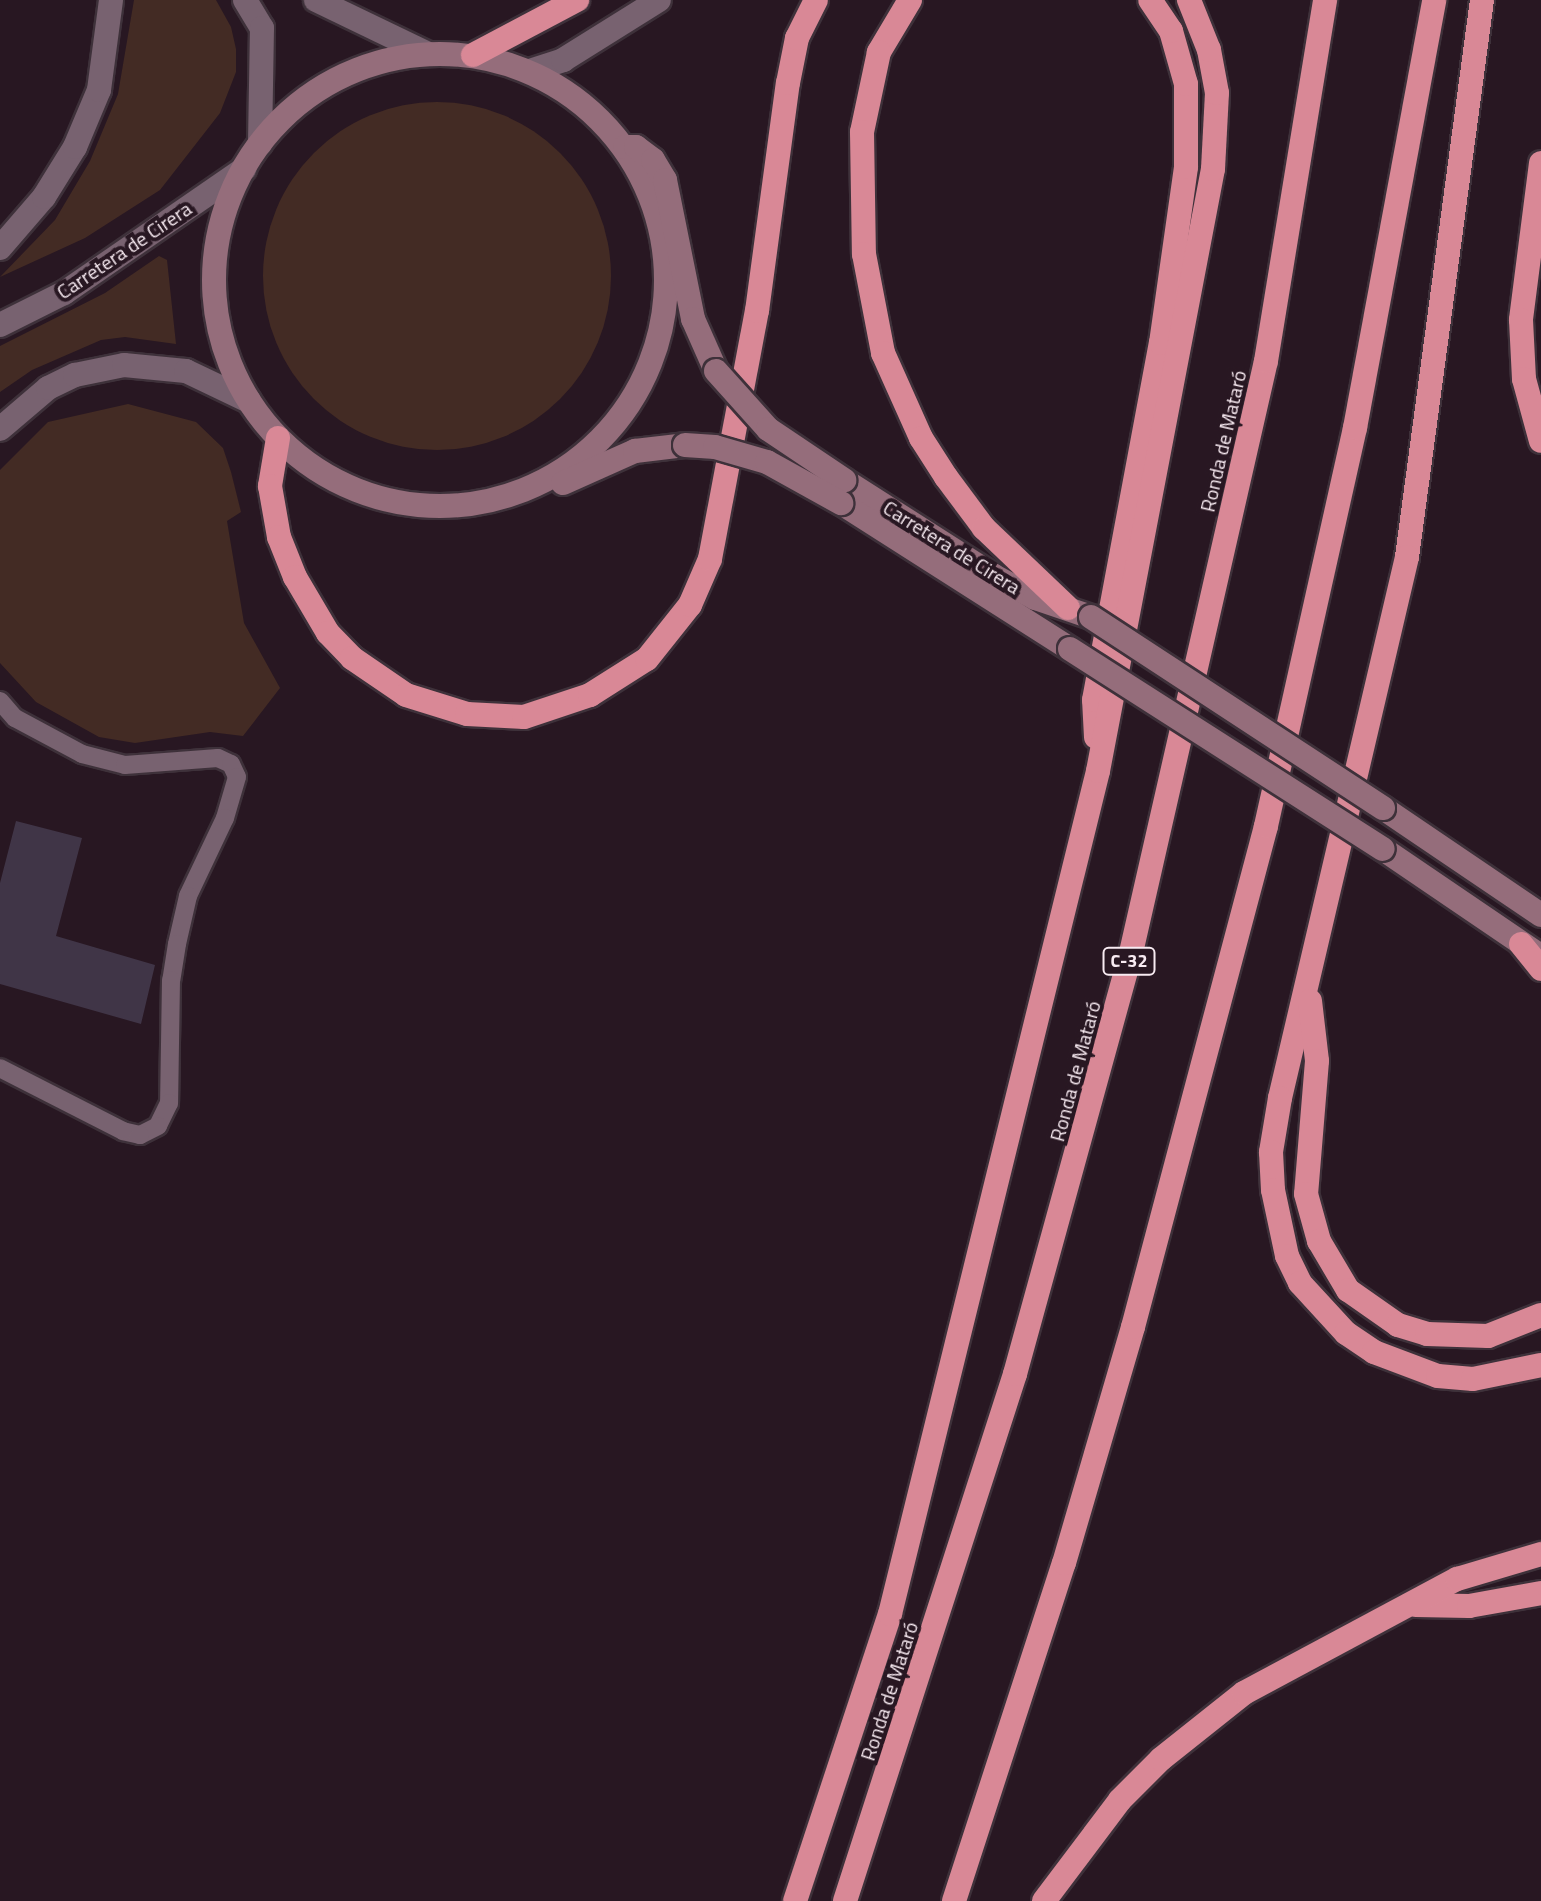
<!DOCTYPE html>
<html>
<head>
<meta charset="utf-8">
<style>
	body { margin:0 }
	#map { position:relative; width:1541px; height:1901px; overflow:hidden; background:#281722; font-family:"Titillium Web",sans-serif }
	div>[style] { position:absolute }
	.green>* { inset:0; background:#432b24 }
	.round { border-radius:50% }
	.building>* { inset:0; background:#403547 }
	.roads { filter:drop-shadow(2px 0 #3e313a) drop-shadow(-2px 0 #3e313a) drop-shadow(0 2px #3e313a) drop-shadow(0 -2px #3e313a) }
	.lane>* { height:18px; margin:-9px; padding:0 9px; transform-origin:9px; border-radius:9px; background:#786270 }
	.street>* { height:24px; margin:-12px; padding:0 12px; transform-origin:12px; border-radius:12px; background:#786270 }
	.secondary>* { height:24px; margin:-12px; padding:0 12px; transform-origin:12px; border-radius:12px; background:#956d7b }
	.secondary>.ring { margin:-12px; padding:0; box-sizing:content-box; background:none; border:24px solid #956d7b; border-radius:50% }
	.highway>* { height:24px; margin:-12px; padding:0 12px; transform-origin:12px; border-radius:12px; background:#d98896 }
	.bridges { filter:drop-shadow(2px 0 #3e313a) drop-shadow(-2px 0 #3e313a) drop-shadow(0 2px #3e313a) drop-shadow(0 -2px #3e313a) }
	.secondary-bridge>* { height:24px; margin:-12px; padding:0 12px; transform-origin:12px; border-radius:12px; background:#956d7b }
	span { translate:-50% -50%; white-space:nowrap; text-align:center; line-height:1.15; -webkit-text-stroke:8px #281722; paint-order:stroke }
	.shield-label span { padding:2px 6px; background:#281722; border:2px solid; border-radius:6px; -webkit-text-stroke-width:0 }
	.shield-label { font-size:18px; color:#f8ebf2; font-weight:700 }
	.street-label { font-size:20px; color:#f8ebf2 }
</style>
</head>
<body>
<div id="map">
	<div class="green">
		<div style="clip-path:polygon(134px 0,216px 0,231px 27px,236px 49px,236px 72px,220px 113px,160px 190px,85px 238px,0 277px,55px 220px,90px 161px,118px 94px)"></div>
		<div class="round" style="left:263px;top:102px;width:348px;height:348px"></div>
		<div style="clip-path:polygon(159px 256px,167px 260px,176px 344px,125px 337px,101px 340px,32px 370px,0 392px,0 346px,105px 293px)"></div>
		<div style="clip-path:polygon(128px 404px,196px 422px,223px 448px,231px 472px,241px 512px,227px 521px,244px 623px,280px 688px,243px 736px,210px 732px,135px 743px,99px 737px,36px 702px,0 663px,0 470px,48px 422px)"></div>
	</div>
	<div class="building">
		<div style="clip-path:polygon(16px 821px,82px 838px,56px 936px,155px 965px,141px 1024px,0 984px,0 883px)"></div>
	</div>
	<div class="roads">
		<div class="lane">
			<div style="left:0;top:701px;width:23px;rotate:49deg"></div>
			<div style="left:15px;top:718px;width:76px;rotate:28.2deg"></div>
			<div style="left:82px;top:754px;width:44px;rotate:14.3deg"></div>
			<div style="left:125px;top:765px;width:93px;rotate:-4.3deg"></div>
			<div style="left:218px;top:758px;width:14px;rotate:25deg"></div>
			<div style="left:231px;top:764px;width:14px;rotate:65deg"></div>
			<div style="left:237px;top:777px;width:43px;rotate:106.3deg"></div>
			<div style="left:225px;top:818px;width:86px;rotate:115.4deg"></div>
			<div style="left:188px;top:896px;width:49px;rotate:102.9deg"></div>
			<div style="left:177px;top:944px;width:36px;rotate:99deg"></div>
			<div style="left:171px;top:980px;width:123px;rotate:90.9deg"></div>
			<div style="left:169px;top:1103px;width:25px;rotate:116deg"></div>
			<div style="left:158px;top:1126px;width:20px;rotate:153deg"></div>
			<div style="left:140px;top:1135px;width:17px;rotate:-167deg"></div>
			<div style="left:123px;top:1131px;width:138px;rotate:-152.9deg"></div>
		</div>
		<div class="street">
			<div style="left:245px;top:0;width:33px;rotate:59deg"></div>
			<div style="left:262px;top:28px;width:116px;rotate:91deg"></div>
			<div style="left:316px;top:0;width:122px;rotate:25.7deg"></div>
			<div style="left:530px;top:71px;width:35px;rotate:-18deg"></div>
			<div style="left:563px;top:60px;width:113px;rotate:-32deg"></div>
			<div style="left:0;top:248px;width:67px;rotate:-49.2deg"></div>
			<div style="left:44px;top:197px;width:59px;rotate:-58.2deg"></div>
			<div style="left:75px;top:147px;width:62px;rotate:-67.2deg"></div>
			<div style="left:99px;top:90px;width:91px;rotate:-82.4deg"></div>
			<div style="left:0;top:325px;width:72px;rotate:-26.6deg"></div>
			<div style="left:64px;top:293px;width:219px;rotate:-34.6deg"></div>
			<div style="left:0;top:429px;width:63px;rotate:-40.5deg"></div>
			<div style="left:48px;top:388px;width:30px;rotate:-26deg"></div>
			<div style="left:75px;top:375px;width:50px;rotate:-11.5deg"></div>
			<div style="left:124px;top:365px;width:62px;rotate:5.5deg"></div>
			<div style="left:186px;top:371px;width:70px;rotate:25.5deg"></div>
		</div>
		<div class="secondary">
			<div class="ring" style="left:214px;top:54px;width:428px;height:428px"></div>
			<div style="left:625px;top:147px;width:11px"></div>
			<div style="left:636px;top:147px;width:21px;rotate:37deg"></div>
			<div style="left:653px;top:160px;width:23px;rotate:59deg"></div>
			<div style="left:665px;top:180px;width:142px;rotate:78.6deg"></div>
			<div style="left:693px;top:319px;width:57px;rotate:66.1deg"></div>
			<div style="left:844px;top:480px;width:178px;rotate:32.6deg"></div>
			<div style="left:994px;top:576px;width:47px;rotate:28.2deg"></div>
			<div style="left:1035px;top:598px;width:59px;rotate:18.7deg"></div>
			<div style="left:563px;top:483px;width:79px;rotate:-24deg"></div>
			<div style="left:635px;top:451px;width:50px;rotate:-6.8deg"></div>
			<div style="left:841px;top:503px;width:272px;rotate:32.5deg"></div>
			<div style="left:1383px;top:808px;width:191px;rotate:34.1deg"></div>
			<div style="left:1383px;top:849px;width:189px;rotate:34.2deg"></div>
		</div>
		<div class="highway">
			<div style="left:910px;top:0;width:61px;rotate:120.8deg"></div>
			<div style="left:879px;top:52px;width:82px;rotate:102deg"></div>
			<div style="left:862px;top:132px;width:122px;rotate:89.1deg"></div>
			<div style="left:864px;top:254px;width:101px;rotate:79.1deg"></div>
			<div style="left:883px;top:353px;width:93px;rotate:65.9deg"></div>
			<div style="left:921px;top:438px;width:46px;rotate:57.3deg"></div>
			<div style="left:946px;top:477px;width:64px;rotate:53.3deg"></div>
			<div style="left:984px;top:528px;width:116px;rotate:43.6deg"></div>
			<div style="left:1482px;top:0;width:562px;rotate:97.67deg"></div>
			<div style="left:1407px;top:557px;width:556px;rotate:103.21deg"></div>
			<div style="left:1280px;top:1098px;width:55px;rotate:99.5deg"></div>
			<div style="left:1271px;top:1152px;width:38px;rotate:87deg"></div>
			<div style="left:1273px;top:1190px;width:67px;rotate:78deg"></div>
			<div style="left:1287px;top:1256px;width:30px;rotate:64deg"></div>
			<div style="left:1300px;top:1283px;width:68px;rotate:47.4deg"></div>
			<div style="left:1346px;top:1333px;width:34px;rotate:34deg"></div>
			<div style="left:1374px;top:1352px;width:68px;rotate:20.6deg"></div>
			<div style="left:1438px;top:1376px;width:35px;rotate:5deg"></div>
			<div style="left:1473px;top:1379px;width:69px;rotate:-11.6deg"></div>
			<div style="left:473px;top:55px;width:118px;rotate:-27.9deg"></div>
			<div style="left:1541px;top:163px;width:158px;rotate:97.3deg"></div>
			<div style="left:1521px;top:320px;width:59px;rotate:87.1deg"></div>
			<div style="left:1524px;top:379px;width:64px;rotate:74.7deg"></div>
			<div style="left:278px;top:438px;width:49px;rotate:99.5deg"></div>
			<div style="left:270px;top:486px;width:52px;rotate:80deg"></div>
			<div style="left:279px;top:537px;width:43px;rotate:68.2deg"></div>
			<div style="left:295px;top:577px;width:65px;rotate:59.5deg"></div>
			<div style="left:328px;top:633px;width:35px;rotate:46deg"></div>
			<div style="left:352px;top:658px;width:65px;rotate:34.4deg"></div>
			<div style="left:406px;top:695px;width:64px;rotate:17.3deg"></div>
			<div style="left:467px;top:714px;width:57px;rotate:3deg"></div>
			<div style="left:524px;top:717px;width:70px;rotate:-18.4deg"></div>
			<div style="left:590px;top:695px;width:67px;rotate:-32.3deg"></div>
			<div style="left:647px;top:659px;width:69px;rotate:-51.5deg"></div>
			<div style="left:690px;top:605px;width:50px;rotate:-66.5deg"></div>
			<div style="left:710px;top:559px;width:252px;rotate:-79.3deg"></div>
			<div style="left:757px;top:311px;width:230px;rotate:-82.3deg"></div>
			<div style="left:788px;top:83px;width:46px;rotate:-78.7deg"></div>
			<div style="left:797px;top:38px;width:42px;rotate:-63.4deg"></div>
			<div style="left:1096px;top:737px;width:37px;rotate:-93deg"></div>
			<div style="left:1094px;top:700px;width:363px;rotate:-79.4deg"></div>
			<div style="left:1161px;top:343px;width:178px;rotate:-81.9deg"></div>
			<div style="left:1186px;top:167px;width:83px;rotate:-90deg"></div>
			<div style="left:1186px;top:84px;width:55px;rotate:-105.8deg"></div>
			<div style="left:1171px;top:31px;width:37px;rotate:-124deg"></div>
			<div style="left:1521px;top:944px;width:32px;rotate:51deg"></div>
			<div style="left:1310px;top:1001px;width:60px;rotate:83.3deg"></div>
			<div style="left:1317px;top:1061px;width:133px;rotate:94.7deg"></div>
			<div style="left:1306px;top:1194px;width:49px;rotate:74.5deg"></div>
			<div style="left:1319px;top:1241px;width:57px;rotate:59.4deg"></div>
			<div style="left:1348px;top:1290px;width:61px;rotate:35deg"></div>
			<div style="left:1398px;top:1325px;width:30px;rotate:17deg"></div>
			<div style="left:1427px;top:1334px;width:61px;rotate:1.9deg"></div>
			<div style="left:1488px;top:1336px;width:57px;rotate:-21.6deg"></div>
			<div style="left:1416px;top:1605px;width:53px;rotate:1.1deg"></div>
			<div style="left:1469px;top:1606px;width:73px;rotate:-10.2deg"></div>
			<div style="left:795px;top:1901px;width:302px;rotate:-71.7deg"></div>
			<div style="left:890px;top:1614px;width:868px;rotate:-76.14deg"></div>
			<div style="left:1098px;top:771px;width:613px;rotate:-79.19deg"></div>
			<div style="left:1213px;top:169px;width:76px;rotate:-87deg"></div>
			<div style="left:1217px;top:93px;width:44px;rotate:-100.5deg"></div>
			<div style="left:1209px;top:50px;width:54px;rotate:-111.8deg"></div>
			<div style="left:845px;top:1901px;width:554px;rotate:-72.12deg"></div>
			<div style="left:1015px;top:1374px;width:433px;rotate:-74.6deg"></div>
			<div style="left:1130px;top:957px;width:611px;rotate:-77.15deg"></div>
			<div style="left:1266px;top:361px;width:366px;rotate:-80.7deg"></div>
			<div style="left:954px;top:1901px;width:355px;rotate:-72deg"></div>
			<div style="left:1064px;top:1563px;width:246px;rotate:-73.7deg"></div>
			<div style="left:1133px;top:1327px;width:518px;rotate:-75.13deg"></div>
			<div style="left:1266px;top:826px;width:408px;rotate:-77.4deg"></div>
			<div style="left:1355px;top:428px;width:435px;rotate:-79.5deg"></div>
			<div style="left:1044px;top:1901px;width:126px;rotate:-53deg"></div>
			<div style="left:1120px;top:1800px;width:58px;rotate:-45deg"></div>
			<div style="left:1161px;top:1759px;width:106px;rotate:-38.5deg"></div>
			<div style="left:1244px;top:1693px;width:242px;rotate:-28.2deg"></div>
			<div style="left:1457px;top:1579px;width:88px;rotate:-16.6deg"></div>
		</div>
	</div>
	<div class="bridges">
		<div class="secondary-bridge">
			<div style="left:716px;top:371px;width:78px;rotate:48.1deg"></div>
			<div style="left:768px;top:429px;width:92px;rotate:33.9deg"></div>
			<div style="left:685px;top:445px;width:30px;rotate:4deg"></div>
			<div style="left:715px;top:447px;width:54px;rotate:16.1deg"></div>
			<div style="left:767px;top:462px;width:85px;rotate:29deg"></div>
			<div style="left:1091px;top:617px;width:349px;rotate:33.2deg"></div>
			<div style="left:1070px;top:649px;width:371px;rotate:32.6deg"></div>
		</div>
	</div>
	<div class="shield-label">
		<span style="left:1129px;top:961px">C-32</span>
	</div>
	<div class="street-label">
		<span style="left:124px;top:250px;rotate:-34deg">Carretera de Cirera</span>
		<span style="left:1223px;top:441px;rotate:-77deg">Ronda de Mataró</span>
		<span style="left:952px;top:547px;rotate:32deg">Carretera de Cirera</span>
		<span style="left:1075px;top:1071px;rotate:-75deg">Ronda de Mataró</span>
		<span style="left:889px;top:1691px;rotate:-72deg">Ronda de Mataró</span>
	</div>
</div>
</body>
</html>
